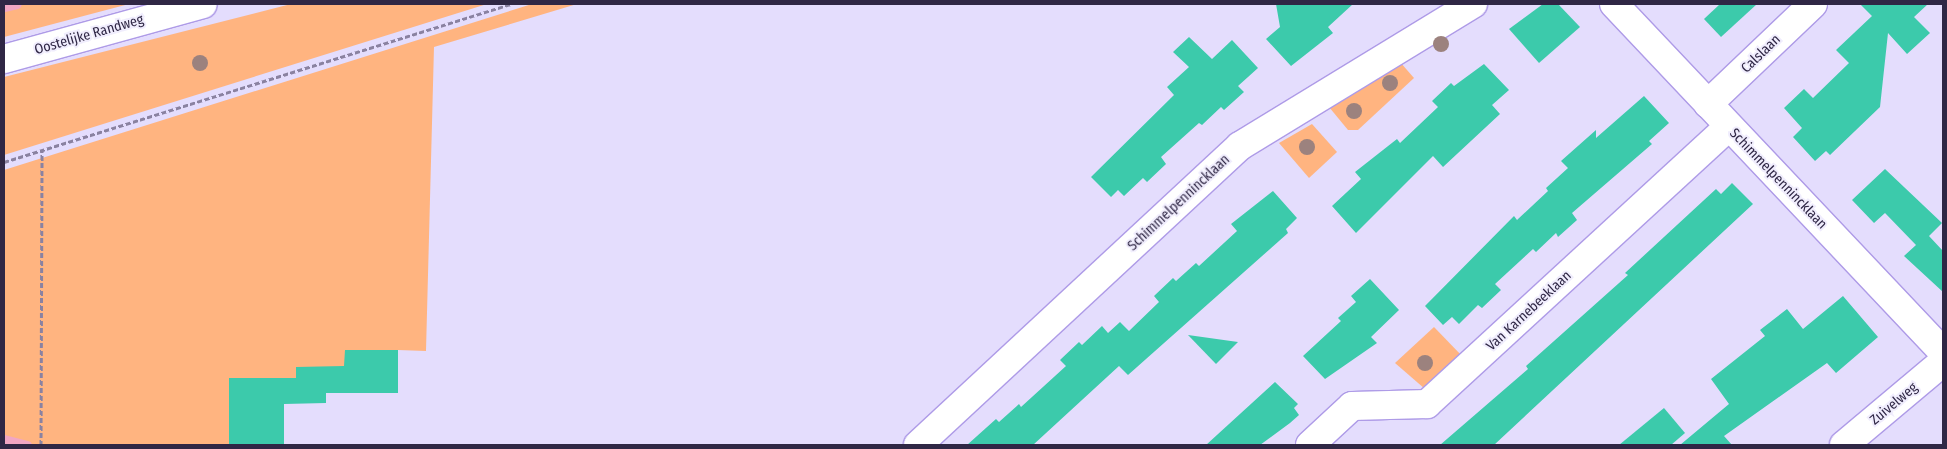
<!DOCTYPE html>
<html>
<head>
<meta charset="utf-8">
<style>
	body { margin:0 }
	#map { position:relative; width:1947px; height:449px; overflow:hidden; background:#e4ddfd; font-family:"Fira Sans Condensed",sans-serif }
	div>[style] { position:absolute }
	.green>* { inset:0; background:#ffb480 }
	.stream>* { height:9px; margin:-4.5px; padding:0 4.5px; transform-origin:4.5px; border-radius:4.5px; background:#f1a6c3 }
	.building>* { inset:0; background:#3ccaab }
	.path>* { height:3px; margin-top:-1.5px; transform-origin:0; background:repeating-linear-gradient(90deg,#8a82a1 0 5px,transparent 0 7.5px) }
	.roads { filter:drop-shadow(1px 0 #ae9be7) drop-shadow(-1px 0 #ae9be7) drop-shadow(0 1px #ae9be7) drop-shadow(0 -1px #ae9be7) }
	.minor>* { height:28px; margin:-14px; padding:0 14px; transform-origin:14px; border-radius:14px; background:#fff }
	.tertiary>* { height:28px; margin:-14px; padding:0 14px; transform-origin:14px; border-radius:14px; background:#fff }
	.primary>* { height:28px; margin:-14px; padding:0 14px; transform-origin:14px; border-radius:14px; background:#fff }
	.trees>* { width:16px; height:16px; margin:-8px; border-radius:50%; background:#9c827e }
	span { translate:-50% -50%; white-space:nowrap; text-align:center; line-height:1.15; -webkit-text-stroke:4px #f0edfd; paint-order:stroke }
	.street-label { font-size:14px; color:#2f2745 }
	.frame { position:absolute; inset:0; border:5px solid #2f2745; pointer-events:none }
</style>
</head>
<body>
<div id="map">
	<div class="green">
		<div style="clip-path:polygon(4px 4px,129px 4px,4px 37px)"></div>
		<div style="clip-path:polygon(291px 4px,487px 4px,4px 155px,4px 77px)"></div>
		<div style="clip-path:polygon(532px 4px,577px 4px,434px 47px,426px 351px,398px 350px,367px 384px,261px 384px,258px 445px,4px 445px,4px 170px)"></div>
		<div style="clip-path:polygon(1400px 62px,1414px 78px,1358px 130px,1348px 130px,1329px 107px)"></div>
		<div style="clip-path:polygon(1312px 124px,1337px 152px,1309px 178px,1279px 143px)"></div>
		<div style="clip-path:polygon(1434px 327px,1463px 357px,1425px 389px,1395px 363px)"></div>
	</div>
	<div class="stream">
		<div style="left:4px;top:7px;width:13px;rotate:-13deg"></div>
		<div style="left:4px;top:439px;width:24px;rotate:15deg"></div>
	</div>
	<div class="building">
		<div style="clip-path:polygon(1276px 4px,1353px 4px,1328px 27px,1333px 33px,1291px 66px,1266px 39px,1280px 27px)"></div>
		<div style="clip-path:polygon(1543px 4px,1558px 4px,1580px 27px,1539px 63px,1509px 29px)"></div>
		<div style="clip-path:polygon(1720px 4px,1757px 4px,1721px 37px,1704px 19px)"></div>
		<div style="clip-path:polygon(1860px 4px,1928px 4px,1914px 17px,1930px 33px,1907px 54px,1888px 33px,1880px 107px,1830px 155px,1826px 151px,1815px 161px,1793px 137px,1802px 128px,1784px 108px,1804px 89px,1813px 98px,1849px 63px,1836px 50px,1872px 16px)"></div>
		<div style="clip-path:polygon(1189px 37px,1212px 59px,1232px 40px,1258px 68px,1238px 86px,1244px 92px,1224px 110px,1221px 107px,1202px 125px,1199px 123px,1161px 157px,1166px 164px,1147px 182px,1143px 178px,1124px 196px,1118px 190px,1111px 197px,1091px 177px,1174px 95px,1167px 87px,1189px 67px,1173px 52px)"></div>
		<div style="clip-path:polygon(1484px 64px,1509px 90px,1492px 105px,1500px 114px,1443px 167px,1433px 156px,1356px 233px,1332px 206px,1361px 179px,1355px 172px,1397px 139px,1400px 143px,1438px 107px,1432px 101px,1451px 83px,1454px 86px)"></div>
		<div style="clip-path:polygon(1644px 96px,1669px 123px,1649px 141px,1652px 144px,1572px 213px,1577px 220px,1558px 237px,1556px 233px,1536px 252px,1533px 249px,1495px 284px,1501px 290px,1482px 308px,1478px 305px,1459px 324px,1452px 317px,1443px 325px,1425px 306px,1514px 216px,1517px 220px,1548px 191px,1546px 188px,1568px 168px,1561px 161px,1596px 130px,1596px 138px)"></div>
		<div style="clip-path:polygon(1885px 169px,1942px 223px,1929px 236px,1943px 251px,1943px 292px,1904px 256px,1916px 245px,1885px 213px,1874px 223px,1852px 200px)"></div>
		<div style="clip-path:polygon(1732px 183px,1753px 204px,1494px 445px,1440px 445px,1528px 369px,1526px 366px,1628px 275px,1625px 273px,1716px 189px,1721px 194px)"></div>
		<div style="clip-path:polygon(1273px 191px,1297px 218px,1286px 229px,1288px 233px,1128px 375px,1119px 366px,1033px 445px,967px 445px,996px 419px,999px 422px,1019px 404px,1021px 407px,1066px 366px,1060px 360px,1079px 342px,1082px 345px,1102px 326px,1108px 333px,1120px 322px,1129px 331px,1159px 302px,1154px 296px,1173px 278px,1176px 281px,1196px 263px,1199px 266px,1237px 231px,1231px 224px)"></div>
		<div style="clip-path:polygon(1370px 279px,1399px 310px,1371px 337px,1377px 343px,1325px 379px,1303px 356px,1341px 321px,1338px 318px,1356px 302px,1351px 296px)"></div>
		<div style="clip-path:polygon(1843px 296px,1878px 337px,1836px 373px,1827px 363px,1724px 436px,1732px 445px,1680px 445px,1729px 404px,1711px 379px,1765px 336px,1760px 330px,1787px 309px,1803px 329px)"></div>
		<div style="clip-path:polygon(1188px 335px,1238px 342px,1216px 364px)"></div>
		<div style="clip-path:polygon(345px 350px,398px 350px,398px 393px,326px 393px,326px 403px,284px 404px,284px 445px,229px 445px,229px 378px,296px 378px,296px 367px,344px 366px)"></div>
		<div style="clip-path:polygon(1275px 382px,1298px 404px,1294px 408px,1299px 415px,1290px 423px,1260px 445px,1206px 445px)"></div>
		<div style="clip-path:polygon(1664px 408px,1685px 433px,1671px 445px,1619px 445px)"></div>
	</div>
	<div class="path">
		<div style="left:4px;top:162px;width:531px;rotate:-17.31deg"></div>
		<div style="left:41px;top:445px;width:295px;rotate:-89.8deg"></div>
	</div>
	<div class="roads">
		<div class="minor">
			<div style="left:1614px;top:4px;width:479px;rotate:46.6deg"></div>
			<div style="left:1708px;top:104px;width:145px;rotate:-43.6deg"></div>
			<div style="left:918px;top:445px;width:439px;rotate:-42.9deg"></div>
			<div style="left:1240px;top:146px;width:273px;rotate:-31.4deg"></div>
			<div style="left:1310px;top:445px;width:57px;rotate:-42.9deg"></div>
			<div style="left:1352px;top:406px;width:75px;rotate:-1.5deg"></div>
			<div style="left:1427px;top:404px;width:409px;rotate:-42.6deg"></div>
		</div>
		<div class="tertiary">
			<div style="left:1844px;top:445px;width:129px;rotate:-40deg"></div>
		</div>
		<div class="primary">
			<div style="left:4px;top:59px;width:206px;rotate:-15.4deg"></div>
		</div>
	</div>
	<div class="trees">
		<div style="left:1441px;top:44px"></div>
		<div style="left:200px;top:63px"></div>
		<div style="left:1390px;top:83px"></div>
		<div style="left:1354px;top:111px"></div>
		<div style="left:1307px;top:147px"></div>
		<div style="left:1425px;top:363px"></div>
	</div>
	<div class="street-label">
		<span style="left:89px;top:35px;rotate:-16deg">Oostelijke Randweg</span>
		<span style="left:1761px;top:54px;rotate:-44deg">Calslaan</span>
		<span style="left:1778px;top:179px;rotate:46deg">Schimmelpennincklaan</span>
		<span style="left:1179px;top:203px;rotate:-43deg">Schimmelpennincklaan</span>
		<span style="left:1529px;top:311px;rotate:-43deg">Van Karnebeeklaan</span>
		<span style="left:1894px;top:404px;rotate:-40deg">Zuivelweg</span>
	</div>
	<div class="frame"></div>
</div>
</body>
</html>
